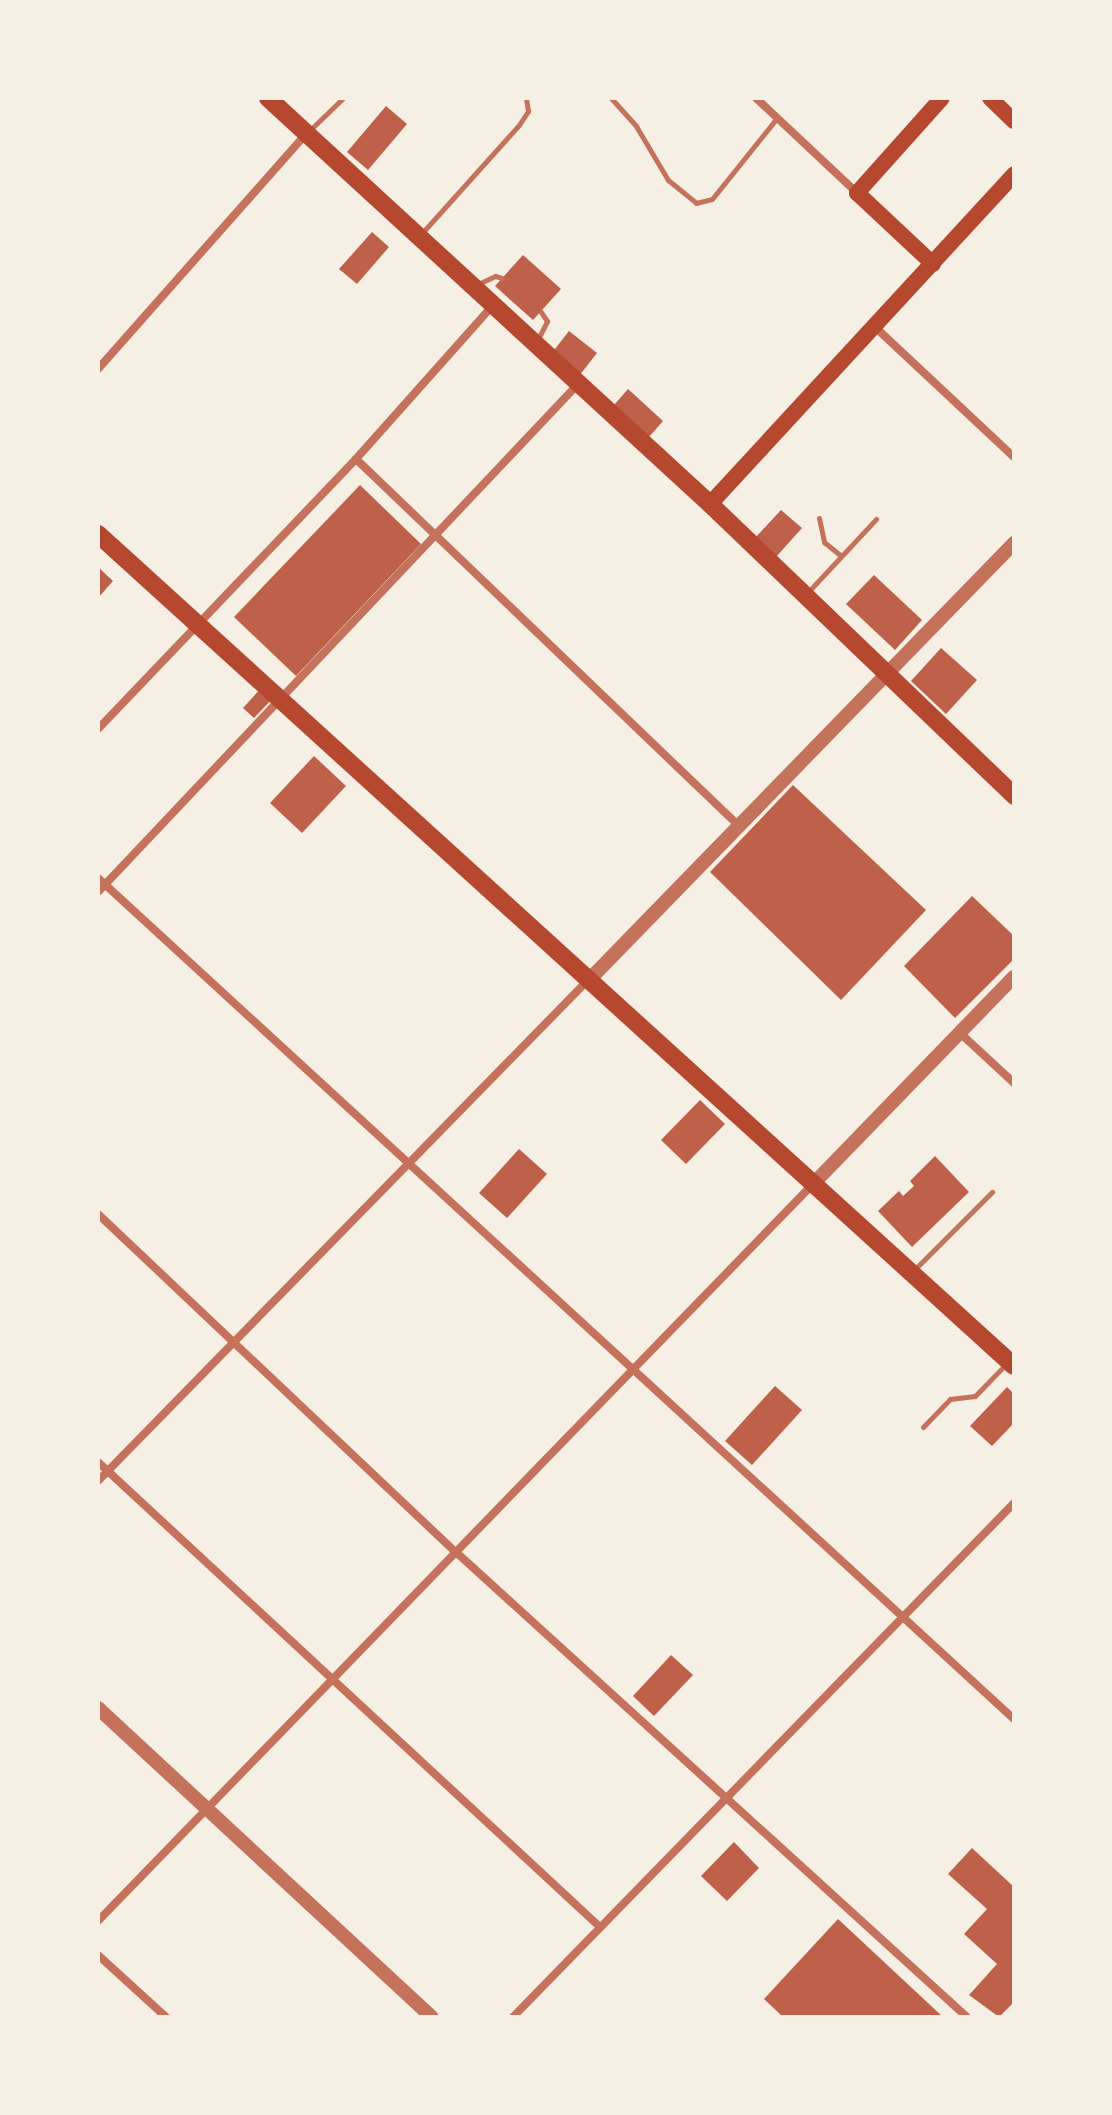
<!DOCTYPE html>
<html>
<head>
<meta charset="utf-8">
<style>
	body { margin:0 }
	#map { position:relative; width:1112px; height:2115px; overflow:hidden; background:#f6efe4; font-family:Figtree,sans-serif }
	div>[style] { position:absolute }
	.building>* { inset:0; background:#bf614a }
	.service>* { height:5px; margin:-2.5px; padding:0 2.5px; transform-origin:2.5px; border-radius:2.5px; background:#c5725c }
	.minor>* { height:8px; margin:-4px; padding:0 4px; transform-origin:4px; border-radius:4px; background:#c5725c }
	.tertiary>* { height:14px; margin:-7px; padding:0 7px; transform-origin:7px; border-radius:7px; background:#c5725c }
	.secondary>* { height:16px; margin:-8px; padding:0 8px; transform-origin:8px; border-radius:8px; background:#b5482f }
	.primary>* { height:18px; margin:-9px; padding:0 9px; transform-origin:9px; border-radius:9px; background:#b5482f }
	span { translate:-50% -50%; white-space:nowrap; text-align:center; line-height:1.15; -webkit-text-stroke:8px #f6efe4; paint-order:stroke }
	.frame { position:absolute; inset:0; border:100px solid #f6efe4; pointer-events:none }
</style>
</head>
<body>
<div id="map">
	<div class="building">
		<div style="clip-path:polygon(386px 106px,407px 124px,368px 170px,347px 152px)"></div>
		<div style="clip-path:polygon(372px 232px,389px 247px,357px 284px,339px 269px)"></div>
		<div style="clip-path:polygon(523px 255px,561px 289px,533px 320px,495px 286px)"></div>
		<div style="clip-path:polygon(569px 331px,597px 353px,579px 376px,551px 354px)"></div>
		<div style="clip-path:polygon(628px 389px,663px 421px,649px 437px,614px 405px)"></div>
		<div style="clip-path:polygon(360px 485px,421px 544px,296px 676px,234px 617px)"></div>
		<div style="clip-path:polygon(781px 510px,802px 528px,776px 557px,755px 538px)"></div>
		<div style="clip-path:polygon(98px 567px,113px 581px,98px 598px)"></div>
		<div style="clip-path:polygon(874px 575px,922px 620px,895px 650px,846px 604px)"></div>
		<div style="clip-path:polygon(941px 648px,977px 680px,946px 714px,911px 681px)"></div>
		<div style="clip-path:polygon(262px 687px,273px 698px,254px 718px,243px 708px)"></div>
		<div style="clip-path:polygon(314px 756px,346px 786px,302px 833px,270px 803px)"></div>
		<div style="clip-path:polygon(793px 785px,926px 910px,841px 1000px,710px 872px)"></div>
		<div style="clip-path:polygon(972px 896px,1014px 936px,1014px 959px,955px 1018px,904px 966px)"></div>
		<div style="clip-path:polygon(700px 1100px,725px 1124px,686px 1164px,661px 1140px)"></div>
		<div style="clip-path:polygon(519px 1149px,547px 1174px,507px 1218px,479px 1193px)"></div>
		<div style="clip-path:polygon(935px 1156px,969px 1192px,912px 1247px,878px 1211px,899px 1191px,903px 1196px,914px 1186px,910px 1181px)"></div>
		<div style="clip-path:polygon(775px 1386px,802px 1410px,752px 1465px,725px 1441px)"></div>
		<div style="clip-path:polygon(1007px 1387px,1014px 1394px,1014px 1423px,992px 1446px,970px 1426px)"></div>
		<div style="clip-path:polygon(671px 1655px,693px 1675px,654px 1716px,633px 1696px)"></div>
		<div style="clip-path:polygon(734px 1842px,759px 1868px,727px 1901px,701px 1876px)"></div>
		<div style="clip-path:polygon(972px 1848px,1014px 1887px,1014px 2002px,999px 2017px,969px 1995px,997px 1964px,964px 1934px,987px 1909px,948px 1874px)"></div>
		<div style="clip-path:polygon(838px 1919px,943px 2017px,783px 2017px,764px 1999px)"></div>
	</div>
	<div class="service">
		<div style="left:611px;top:98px;width:38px;rotate:48deg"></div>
		<div style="left:636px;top:126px;width:63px;rotate:59.3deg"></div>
		<div style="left:668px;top:180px;width:36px;rotate:39deg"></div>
		<div style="left:696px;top:203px;width:16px;rotate:-14deg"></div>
		<div style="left:712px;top:199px;width:102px;rotate:-51.3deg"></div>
		<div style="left:309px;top:131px;width:47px;rotate:-44.1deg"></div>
		<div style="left:422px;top:233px;width:145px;rotate:-48.1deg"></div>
		<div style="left:519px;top:125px;width:17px;rotate:-57deg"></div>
		<div style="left:528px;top:111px;width:13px;rotate:-99deg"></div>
		<div style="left:478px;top:284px;width:19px;rotate:-25deg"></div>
		<div style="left:495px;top:276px;width:7px;rotate:16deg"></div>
		<div style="left:538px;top:339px;width:20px;rotate:-63deg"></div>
		<div style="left:547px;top:321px;width:11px;rotate:-124deg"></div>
		<div style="left:819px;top:518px;width:25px;rotate:78deg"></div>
		<div style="left:824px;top:542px;width:21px;rotate:39deg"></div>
		<div style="left:808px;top:592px;width:100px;rotate:-47deg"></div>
		<div style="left:913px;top:1271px;width:112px;rotate:-45deg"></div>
		<div style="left:923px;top:1427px;width:39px;rotate:-46deg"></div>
		<div style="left:950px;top:1399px;width:25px;rotate:-7deg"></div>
		<div style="left:975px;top:1396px;width:43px;rotate:-45.9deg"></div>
	</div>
	<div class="minor">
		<div style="left:756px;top:98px;width:139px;rotate:43.2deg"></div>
		<div style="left:875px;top:327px;width:190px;rotate:43.1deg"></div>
		<div style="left:98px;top:369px;width:314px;rotate:-48.5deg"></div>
		<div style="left:356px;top:459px;width:530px;rotate:43.78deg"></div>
		<div style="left:98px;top:729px;width:373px;rotate:-46.3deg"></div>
		<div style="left:356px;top:459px;width:206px;rotate:-48.3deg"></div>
		<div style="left:98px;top:878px;width:1244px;rotate:42.56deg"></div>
		<div style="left:98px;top:892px;width:699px;rotate:-46.62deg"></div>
		<div style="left:960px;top:1033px;width:74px;rotate:42.8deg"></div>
		<div style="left:98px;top:1214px;width:494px;rotate:43.4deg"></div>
		<div style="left:457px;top:1553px;width:689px;rotate:42.3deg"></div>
		<div style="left:98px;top:1462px;width:684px;rotate:42.81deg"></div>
		<div style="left:98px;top:1481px;width:704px;rotate:-45.63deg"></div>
		<div style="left:98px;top:1921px;width:1027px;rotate:-45.87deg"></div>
		<div style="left:98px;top:1955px;width:92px;rotate:42.4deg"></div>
		<div style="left:513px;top:2017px;width:718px;rotate:-45.73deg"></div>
	</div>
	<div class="tertiary">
		<div style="left:591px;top:978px;width:607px;rotate:-45.8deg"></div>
		<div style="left:816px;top:1181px;width:284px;rotate:-45.9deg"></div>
		<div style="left:98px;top:1708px;width:455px;rotate:42.8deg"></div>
	</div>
	<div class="secondary">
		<div style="left:990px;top:98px;width:33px;rotate:44deg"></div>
		<div style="left:933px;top:264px;width:104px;rotate:-136.9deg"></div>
		<div style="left:857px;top:193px;width:127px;rotate:-48.2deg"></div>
		<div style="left:710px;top:504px;width:449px;rotate:-47.3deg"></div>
	</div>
	<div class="primary">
		<div style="left:268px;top:98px;width:600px;rotate:42.57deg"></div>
		<div style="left:710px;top:504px;width:422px;rotate:43.8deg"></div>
		<div style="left:98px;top:534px;width:1237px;rotate:42.25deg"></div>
	</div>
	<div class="frame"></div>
</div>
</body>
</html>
